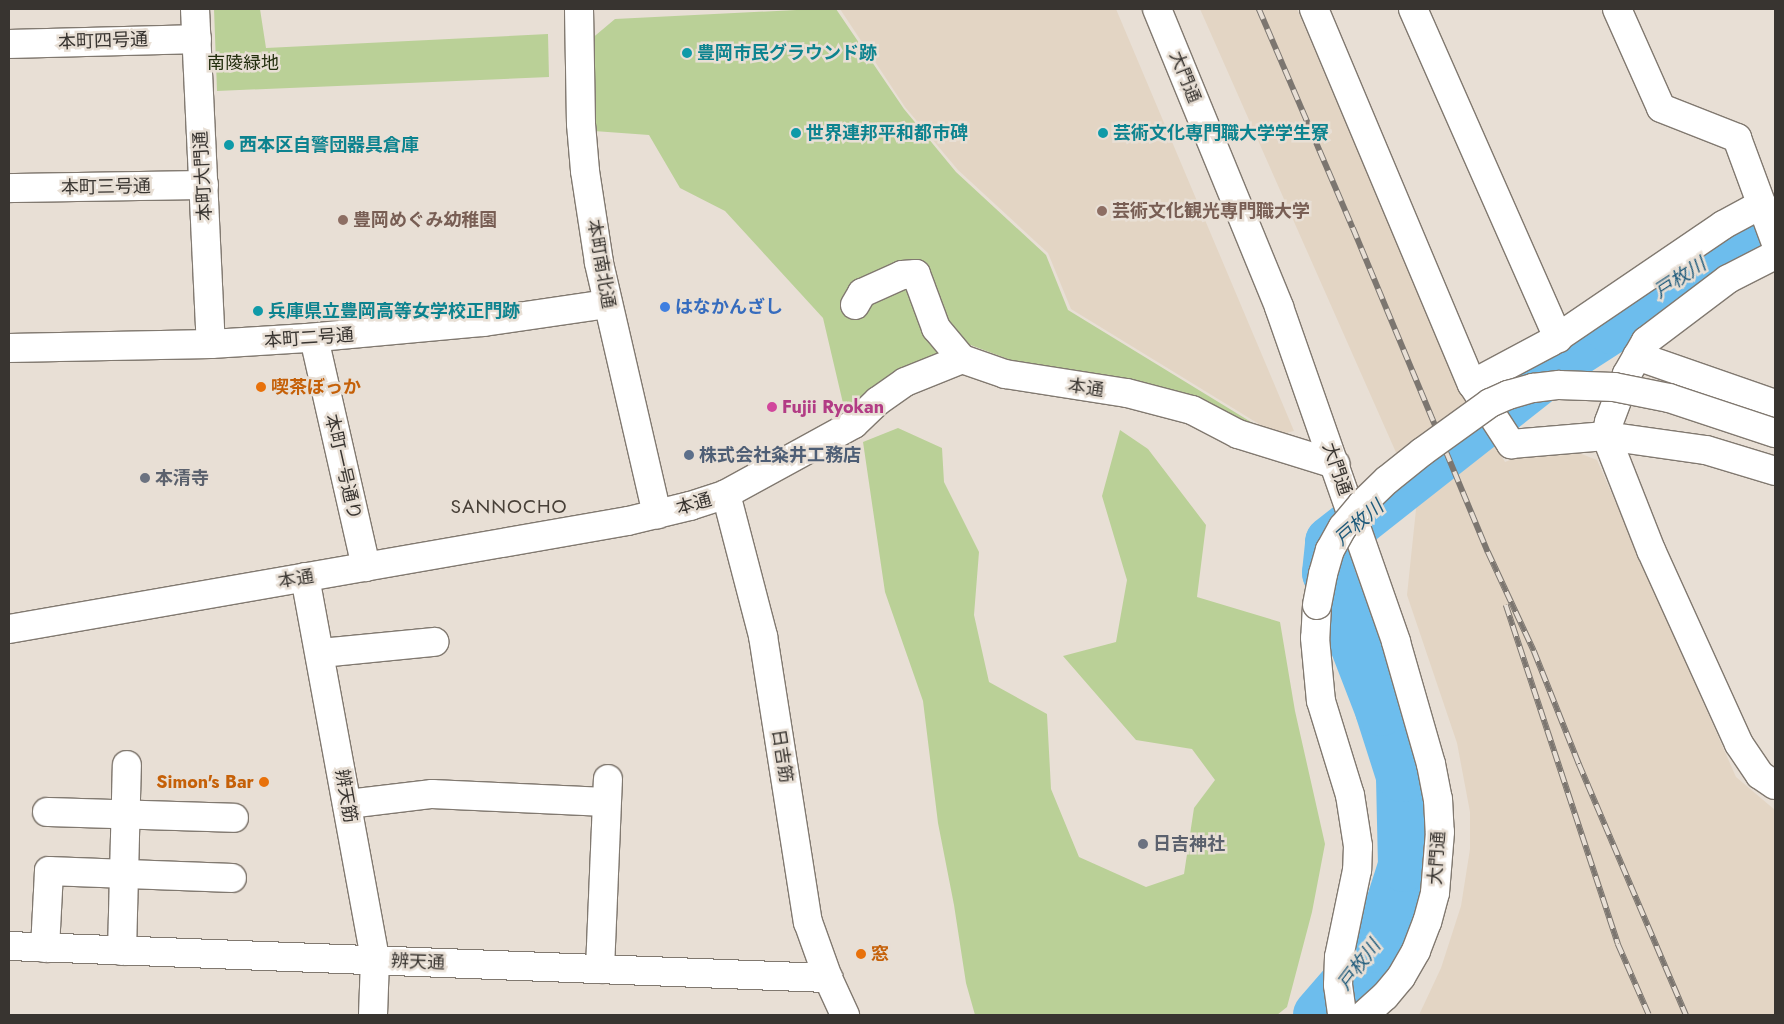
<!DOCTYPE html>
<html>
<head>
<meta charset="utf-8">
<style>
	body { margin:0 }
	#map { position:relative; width:1784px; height:1024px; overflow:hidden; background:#e8dfd5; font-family:Jost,"Noto Sans JP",sans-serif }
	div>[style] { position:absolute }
	.built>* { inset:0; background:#e3d5c4 }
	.green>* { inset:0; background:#bad097 }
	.river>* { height:52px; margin:-26px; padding:0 26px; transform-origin:26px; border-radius:26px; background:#6dbded }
	.roads { filter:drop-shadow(1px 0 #817970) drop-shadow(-1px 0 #817970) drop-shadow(0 1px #817970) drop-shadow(0 -1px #817970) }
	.minor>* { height:28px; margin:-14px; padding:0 14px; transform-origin:14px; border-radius:14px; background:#fff }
	.rail>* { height:5.5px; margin-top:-2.75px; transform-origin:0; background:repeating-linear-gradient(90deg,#e8dfd5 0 11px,#7c7670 0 22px); box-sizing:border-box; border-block:1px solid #7c7670 }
	.bridges { filter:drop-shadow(1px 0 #817970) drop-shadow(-1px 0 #817970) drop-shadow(0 1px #817970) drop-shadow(0 -1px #817970) }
	.minor-bridge>* { height:28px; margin:-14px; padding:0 14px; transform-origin:14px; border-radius:14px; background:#fff }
	.dots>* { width:14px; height:14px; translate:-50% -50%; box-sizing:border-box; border:2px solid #e8dfd5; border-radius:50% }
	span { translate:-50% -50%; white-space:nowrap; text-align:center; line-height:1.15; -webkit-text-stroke:5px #e8dfd5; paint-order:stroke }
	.street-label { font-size:18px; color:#383430 }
	.culture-label { font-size:18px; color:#0d838f; font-weight:700 }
	.left { translate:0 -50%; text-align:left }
	.park-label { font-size:18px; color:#232e0e }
	.education-label { font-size:18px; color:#785e54; font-weight:700 }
	.shop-label { font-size:18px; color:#366cbe; font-weight:700 }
	.food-label { font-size:18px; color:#c56008; font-weight:700 }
	.right { translate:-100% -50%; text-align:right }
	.hotel-label { font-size:18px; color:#b23c85; font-weight:700 }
	.service-label { font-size:18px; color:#4e5e75; font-weight:700 }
	.worship-label { font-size:18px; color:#5b616d; font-weight:700 }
	.water-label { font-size:19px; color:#1e5a7b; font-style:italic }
	.neighbourhood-label { font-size:19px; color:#484038; letter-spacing:1px }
	.frame { position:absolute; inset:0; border:10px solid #383430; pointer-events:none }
</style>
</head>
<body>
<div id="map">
	<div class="built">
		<div style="clip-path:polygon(840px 9px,1116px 9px,1294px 431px,1277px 435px,1071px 309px,1048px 253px,958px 170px,905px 107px)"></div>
		<div style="clip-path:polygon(1200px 9px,1297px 9px,1453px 374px,1505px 462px,1531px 452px,1571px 450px,1597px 460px,1736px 777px,1775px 810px,1775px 1015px,1419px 1015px,1441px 968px,1461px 906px,1470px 849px,1470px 812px,1457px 743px,1407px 595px,1417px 500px)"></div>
	</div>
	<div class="green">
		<div style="clip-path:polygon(214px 9px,260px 9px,266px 48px,548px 34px,549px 77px,217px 91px)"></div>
		<div style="clip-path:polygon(816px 9px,836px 9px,904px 109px,956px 172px,1046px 255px,1068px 310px,1269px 433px,1032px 368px,965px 343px,846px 416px,823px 318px,725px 211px,680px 188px,649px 135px,594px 131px,590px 40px,615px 19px)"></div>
		<div style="clip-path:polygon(898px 428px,942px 448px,944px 482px,979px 552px,974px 615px,989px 682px,1047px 714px,1051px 789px,1079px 857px,1146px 887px,1184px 874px,1194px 808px,1215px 780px,1192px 749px,1136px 740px,1063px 656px,1116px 642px,1127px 580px,1102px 496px,1120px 430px,1148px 449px,1206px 525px,1197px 597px,1280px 622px,1295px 711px,1325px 844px,1312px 912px,1287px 1007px,1277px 1015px,975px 1015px,966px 983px,954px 905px,938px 823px,923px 701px,885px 592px,863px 442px)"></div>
	</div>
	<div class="river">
		<div style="left:1319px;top:1015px;width:90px;rotate:-49.1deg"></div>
		<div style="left:1378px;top:947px;width:85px;rotate:-72.2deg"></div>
		<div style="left:1404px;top:866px;width:90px;rotate:-91.3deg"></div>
		<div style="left:1402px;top:776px;width:69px;rotate:-107.7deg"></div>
		<div style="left:1381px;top:710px;width:147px;rotate:-111.1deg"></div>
		<div style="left:1328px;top:573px;width:31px;rotate:-84deg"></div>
		<div style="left:1331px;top:542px;width:299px;rotate:-38.2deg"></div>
		<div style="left:1566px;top:357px;width:54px;rotate:-32.8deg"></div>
		<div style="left:1611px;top:328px;width:58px;rotate:-38.7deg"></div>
		<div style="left:1656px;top:292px;width:72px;rotate:-31.9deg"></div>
		<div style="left:1717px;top:254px;width:65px;rotate:-27.3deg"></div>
	</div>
	<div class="roads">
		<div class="minor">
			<div style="left:195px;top:9px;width:335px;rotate:87.3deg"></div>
			<div style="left:579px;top:9px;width:115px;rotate:89deg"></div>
			<div style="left:581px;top:124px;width:47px;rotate:85.1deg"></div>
			<div style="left:585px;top:171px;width:93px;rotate:81.3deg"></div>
			<div style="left:599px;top:263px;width:258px;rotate:77deg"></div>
			<div style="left:1157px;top:9px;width:322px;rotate:67.7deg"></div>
			<div style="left:1279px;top:307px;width:355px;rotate:70.7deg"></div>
			<div style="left:1396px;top:642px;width:127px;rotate:74deg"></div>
			<div style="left:1431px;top:764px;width:36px;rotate:79deg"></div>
			<div style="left:1438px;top:799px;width:33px;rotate:87deg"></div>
			<div style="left:1440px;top:832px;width:61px;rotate:94.7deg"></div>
			<div style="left:1435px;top:893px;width:30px;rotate:105deg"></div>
			<div style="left:1427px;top:922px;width:31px;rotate:111deg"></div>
			<div style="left:1416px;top:951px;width:30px;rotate:120deg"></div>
			<div style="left:1401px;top:977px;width:25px;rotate:130deg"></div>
			<div style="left:1385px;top:996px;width:28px;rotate:138deg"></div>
			<div style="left:1314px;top:9px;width:407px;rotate:67.2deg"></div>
			<div style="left:1472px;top:384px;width:72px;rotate:57deg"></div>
			<div style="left:1511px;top:444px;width:95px;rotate:-4.8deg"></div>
			<div style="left:1606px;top:436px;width:123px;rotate:68.5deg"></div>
			<div style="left:1651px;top:550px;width:213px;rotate:65.6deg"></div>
			<div style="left:1739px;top:744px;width:37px;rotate:56deg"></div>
			<div style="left:1760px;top:775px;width:18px;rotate:34deg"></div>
			<div style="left:1413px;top:9px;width:360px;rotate:66.2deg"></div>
			<div style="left:1617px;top:9px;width:108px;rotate:66deg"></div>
			<div style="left:1661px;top:108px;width:82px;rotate:21.5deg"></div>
			<div style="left:1737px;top:138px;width:110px;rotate:69.7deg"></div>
			<div style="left:9px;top:44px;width:188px;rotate:-1.5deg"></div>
			<div style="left:9px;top:188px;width:195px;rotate:-0.9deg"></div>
			<div style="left:1775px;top:255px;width:53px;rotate:152.9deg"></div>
			<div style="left:1728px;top:279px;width:103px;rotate:142.9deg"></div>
			<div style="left:1646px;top:341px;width:38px;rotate:120deg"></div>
			<div style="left:1627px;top:374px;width:51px;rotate:110.6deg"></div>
			<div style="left:1609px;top:422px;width:14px;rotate:102deg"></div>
			<div style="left:1606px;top:436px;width:101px;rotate:8deg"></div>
			<div style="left:1706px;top:450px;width:72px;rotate:16.9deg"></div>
			<div style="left:855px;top:305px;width:14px;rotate:-60deg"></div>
			<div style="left:862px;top:293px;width:44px;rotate:-24.2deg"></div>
			<div style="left:902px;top:275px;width:14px;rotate:-4deg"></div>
			<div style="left:916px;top:274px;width:58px;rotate:69.7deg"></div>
			<div style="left:936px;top:328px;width:40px;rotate:50deg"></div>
			<div style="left:314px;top:338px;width:235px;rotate:77.2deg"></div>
			<div style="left:9px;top:348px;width:202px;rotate:-1.1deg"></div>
			<div style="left:211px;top:344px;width:96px;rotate:-3.6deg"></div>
			<div style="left:307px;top:338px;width:178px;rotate:-5.2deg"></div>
			<div style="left:484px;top:322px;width:125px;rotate:-8.3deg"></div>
			<div style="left:1637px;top:356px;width:146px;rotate:19.2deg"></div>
			<div style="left:1472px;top:384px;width:89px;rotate:-28deg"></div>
			<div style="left:1551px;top:342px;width:208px;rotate:-34.2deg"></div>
			<div style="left:1723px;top:225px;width:44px;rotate:-28.3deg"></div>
			<div style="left:726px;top:494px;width:147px;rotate:75.4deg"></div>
			<div style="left:763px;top:636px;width:290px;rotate:81.1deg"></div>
			<div style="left:808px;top:922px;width:59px;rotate:70.3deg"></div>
			<div style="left:828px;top:978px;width:41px;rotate:65.3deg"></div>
			<div style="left:305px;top:577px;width:389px;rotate:79.6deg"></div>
			<div style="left:375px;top:960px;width:55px;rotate:92.1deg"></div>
			<div style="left:1317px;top:605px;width:33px;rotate:93deg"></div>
			<div style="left:1315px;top:638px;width:63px;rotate:84.6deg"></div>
			<div style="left:1321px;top:701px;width:98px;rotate:72.9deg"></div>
			<div style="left:1350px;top:795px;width:52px;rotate:81.1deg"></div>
			<div style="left:1358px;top:846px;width:24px;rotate:92deg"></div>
			<div style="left:1357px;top:870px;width:89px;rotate:101.7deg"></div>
			<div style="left:1339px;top:957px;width:28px;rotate:92deg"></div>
			<div style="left:1338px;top:985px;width:30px;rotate:82deg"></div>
			<div style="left:9px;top:629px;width:628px;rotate:-9.9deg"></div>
			<div style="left:628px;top:521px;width:64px;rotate:-13.6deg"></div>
			<div style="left:690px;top:506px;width:38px;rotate:-18deg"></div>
			<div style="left:726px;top:494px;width:146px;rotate:-28.7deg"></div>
			<div style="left:854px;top:424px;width:33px;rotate:-44deg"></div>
			<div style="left:878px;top:401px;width:33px;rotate:-35deg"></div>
			<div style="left:905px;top:382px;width:61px;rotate:-22deg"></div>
			<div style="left:962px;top:359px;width:46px;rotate:19.2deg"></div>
			<div style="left:1005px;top:374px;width:123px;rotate:8.9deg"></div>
			<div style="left:1127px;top:393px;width:67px;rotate:14.7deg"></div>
			<div style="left:1192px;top:410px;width:52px;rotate:27.6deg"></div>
			<div style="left:1238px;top:434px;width:102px;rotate:17.2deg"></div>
			<div style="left:321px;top:653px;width:114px;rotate:-5.6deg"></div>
			<div style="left:348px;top:804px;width:85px;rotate:-6.8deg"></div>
			<div style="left:432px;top:794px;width:174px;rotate:2.6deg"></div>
			<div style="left:47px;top:812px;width:187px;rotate:1.8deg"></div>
			<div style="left:9px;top:946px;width:820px;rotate:2.24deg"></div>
			<div style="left:45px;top:948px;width:77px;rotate:-87deg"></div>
			<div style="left:49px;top:871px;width:183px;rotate:2.2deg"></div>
			<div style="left:122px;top:951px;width:186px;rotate:-88.5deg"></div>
			<div style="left:600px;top:969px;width:190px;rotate:-87.6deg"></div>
		</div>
	</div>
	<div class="rail">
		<div style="left:1259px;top:9px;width:238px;rotate:66.8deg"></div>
		<div style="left:1353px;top:228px;width:351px;rotate:67.4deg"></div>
		<div style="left:1488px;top:552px;width:109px;rotate:65.1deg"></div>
		<div style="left:1534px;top:651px;width:122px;rotate:68.3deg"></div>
		<div style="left:1579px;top:764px;width:273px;rotate:66.9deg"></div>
		<div style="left:1506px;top:605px;width:357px;rotate:71.7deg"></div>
		<div style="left:1618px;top:944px;width:77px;rotate:66.4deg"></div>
	</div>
	<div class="bridges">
		<div class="minor-bridge">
			<div style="left:1317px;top:605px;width:32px;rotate:-79deg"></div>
			<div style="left:1323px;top:574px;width:25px;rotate:-74deg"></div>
			<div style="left:1330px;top:550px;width:26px;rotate:-61deg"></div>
			<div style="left:1343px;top:527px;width:30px;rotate:-50deg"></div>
			<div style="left:1362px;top:504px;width:35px;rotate:-44deg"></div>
			<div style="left:1387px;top:480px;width:45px;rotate:-38.7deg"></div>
			<div style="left:1422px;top:452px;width:84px;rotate:-35.8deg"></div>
			<div style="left:1490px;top:403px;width:20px;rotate:-24deg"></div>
			<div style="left:1508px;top:395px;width:26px;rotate:-16deg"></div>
			<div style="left:1533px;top:388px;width:26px;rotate:-7deg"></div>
			<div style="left:1559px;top:385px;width:55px;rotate:2.1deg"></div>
			<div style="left:1614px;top:387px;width:56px;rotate:11.3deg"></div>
			<div style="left:1669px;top:398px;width:112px;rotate:18.3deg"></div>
		</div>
	</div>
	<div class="dots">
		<div style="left:687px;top:53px;background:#0f9aa8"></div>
		<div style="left:796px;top:133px;background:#0f9aa8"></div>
		<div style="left:1103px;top:133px;background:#0f9aa8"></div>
		<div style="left:229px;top:145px;background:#0f9aa8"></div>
		<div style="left:1102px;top:211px;background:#8d6e63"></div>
		<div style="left:343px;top:220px;background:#8d6e63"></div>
		<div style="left:665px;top:307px;background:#3f7fe0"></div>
		<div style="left:258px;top:311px;background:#0f9aa8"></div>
		<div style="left:261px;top:387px;background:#e8710a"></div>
		<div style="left:772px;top:407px;background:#d1479c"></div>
		<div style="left:689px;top:455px;background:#5c6f8a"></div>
		<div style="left:145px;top:478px;background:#6b7280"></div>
		<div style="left:264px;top:782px;background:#e8710a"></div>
		<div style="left:1143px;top:844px;background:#6b7280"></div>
		<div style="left:861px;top:954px;background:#e8710a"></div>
	</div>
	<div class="street-label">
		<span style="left:103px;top:41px;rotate:-2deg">本町四号通</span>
		<span style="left:1185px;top:77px;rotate:68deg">大門通</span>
		<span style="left:203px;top:176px;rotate:-93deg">本町大門通</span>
		<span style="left:106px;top:187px;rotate:-1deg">本町三号通</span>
		<span style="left:601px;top:264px;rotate:80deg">本町南北通</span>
		<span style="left:309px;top:338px;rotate:-4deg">本町二号通</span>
		<span style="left:1086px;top:388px;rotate:8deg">本通</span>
		<span style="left:343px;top:467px;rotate:77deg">本町一号通り</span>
		<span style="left:1337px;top:469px;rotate:71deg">大門通</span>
		<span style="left:694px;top:504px;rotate:-16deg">本通</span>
		<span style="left:296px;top:579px;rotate:-10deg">本通</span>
		<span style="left:782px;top:756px;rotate:81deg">日吉筋</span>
		<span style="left:346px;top:796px;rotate:80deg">辨天筋</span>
		<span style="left:1437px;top:858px;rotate:-86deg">大門通</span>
		<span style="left:418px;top:962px;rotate:2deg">辨天通</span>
	</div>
	<div class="culture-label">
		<span class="left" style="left:697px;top:53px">豊岡市民グラウンド跡</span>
		<span class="left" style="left:806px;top:133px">世界連邦平和都市碑</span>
		<span class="left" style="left:1113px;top:133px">芸術文化専門職大学学生寮</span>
		<span class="left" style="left:239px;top:145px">西本区自警団器具倉庫</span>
		<span class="left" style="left:268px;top:311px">兵庫県立豊岡高等女学校正門跡</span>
	</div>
	<div class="park-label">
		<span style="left:243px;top:63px">南陵緑地</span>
	</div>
	<div class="education-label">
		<span class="left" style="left:1112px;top:211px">芸術文化観光専門職大学</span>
		<span class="left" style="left:353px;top:220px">豊岡めぐみ幼稚園</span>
	</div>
	<div class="shop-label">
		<span class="left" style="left:675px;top:307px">はなかんざし</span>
	</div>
	<div class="food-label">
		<span class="left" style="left:271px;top:387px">喫茶ぼっか</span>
		<span class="right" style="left:254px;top:782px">Simon's Bar</span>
		<span class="left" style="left:871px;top:954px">窓</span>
	</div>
	<div class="hotel-label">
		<span class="left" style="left:782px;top:407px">Fujii Ryokan</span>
	</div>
	<div class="service-label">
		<span class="left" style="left:699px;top:455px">株式会社粂井工務店</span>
	</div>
	<div class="worship-label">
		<span class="left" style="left:155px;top:478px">本清寺</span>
		<span class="left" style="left:1153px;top:844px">日吉神社</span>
	</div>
	<div class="water-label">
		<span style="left:1680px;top:278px;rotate:-33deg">戸枚川</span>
		<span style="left:1359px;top:523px;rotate:-41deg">戸枚川</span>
		<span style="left:1359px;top:965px;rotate:-53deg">戸枚川</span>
	</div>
	<div class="neighbourhood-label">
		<span style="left:509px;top:507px">SANNOCHO</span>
	</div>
	<div class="frame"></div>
</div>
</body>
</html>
